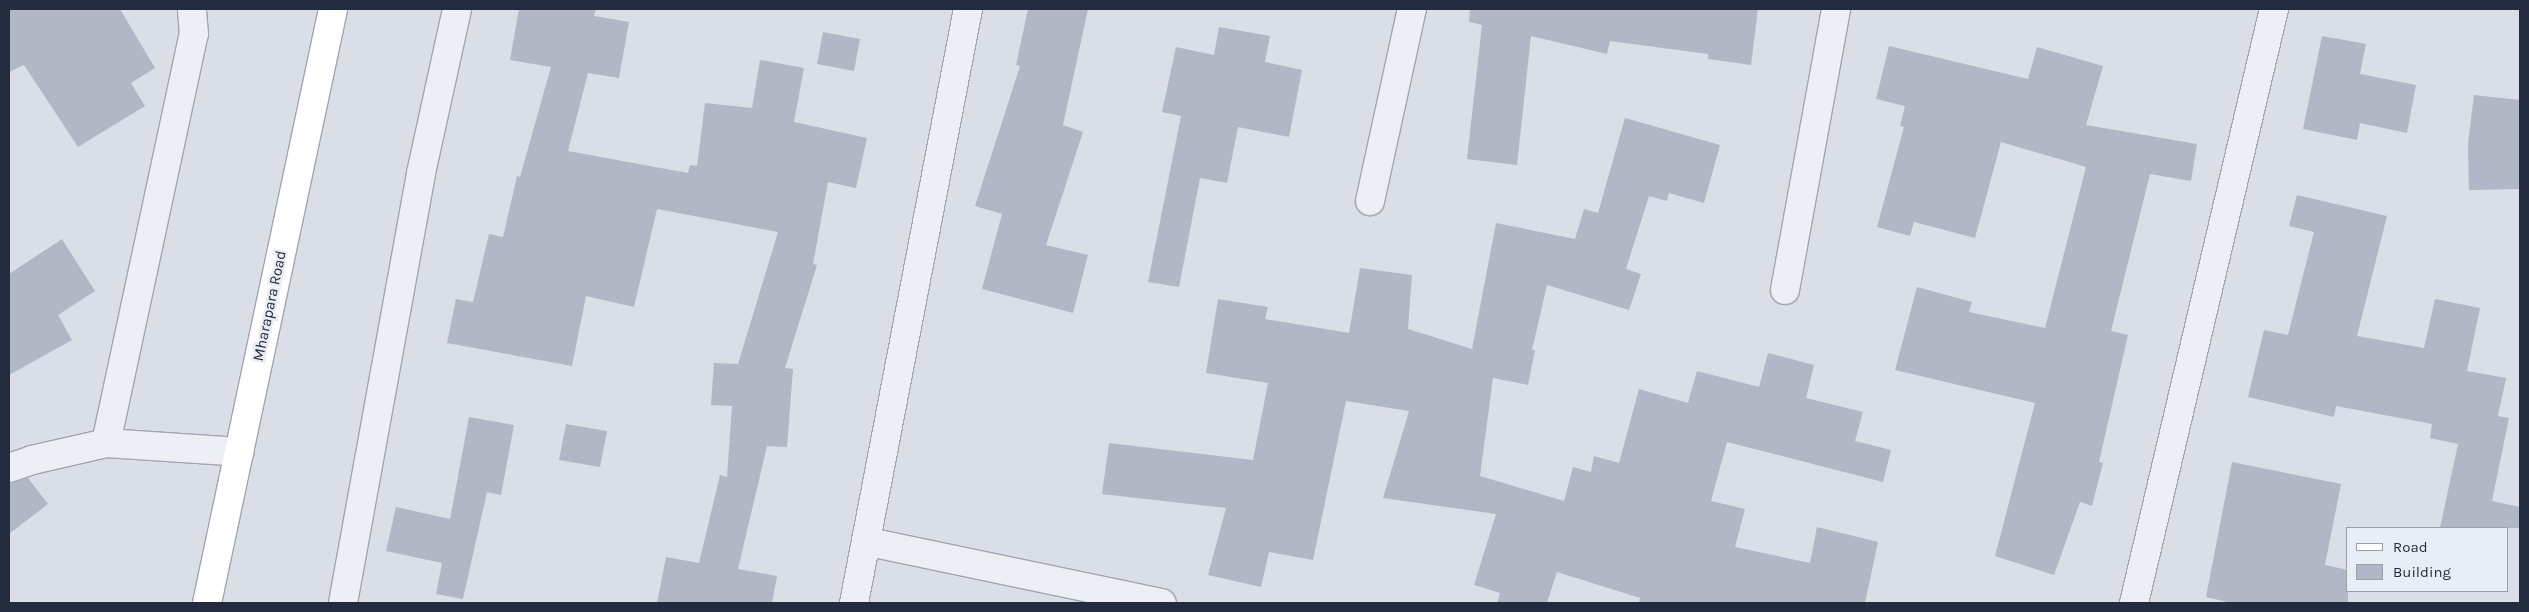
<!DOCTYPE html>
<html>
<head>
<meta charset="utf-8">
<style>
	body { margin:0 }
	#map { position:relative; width:2529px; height:612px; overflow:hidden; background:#dadee7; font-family:Karla,sans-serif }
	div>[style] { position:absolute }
	.building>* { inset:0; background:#b1b7c4 }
	.roads { filter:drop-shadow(1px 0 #9fa5b1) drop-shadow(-1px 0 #9fa5b1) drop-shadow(0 1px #9fa5b1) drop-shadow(0 -1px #9fa5b1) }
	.minor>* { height:28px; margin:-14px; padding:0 14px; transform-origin:14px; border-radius:14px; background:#edeff5 }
	.secondary>* { height:28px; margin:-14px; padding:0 14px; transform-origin:14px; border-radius:14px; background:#fff }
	span { translate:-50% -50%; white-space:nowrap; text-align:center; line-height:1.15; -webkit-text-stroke:5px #e9edf5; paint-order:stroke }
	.street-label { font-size:15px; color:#232b3e }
	.frame { position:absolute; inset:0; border:10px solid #232b3e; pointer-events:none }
	.legend { position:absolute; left:2346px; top:527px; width:162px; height:65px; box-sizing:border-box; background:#e9edf5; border:1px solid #9a9fac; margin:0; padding:6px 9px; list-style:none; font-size:15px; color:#232b3e }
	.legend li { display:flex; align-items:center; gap:10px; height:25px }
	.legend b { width:25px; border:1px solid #9a9fac }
</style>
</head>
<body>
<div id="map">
	<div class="building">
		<div style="clip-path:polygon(9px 9px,120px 9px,155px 68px,131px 83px,145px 106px,78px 147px,24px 65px,9px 72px)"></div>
		<div style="clip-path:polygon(519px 9px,596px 9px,594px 16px,629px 22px,619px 78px,588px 73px,568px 151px,688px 173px,690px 165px,697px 166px,705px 103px,752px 108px,760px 60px,804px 68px,794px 122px,867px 138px,856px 188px,828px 182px,813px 264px,817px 265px,785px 368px,793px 369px,787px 447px,767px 446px,738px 569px,777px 576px,772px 603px,657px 603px,666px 557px,699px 563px,720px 475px,727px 477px,732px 406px,711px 405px,714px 363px,738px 364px,778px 232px,657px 209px,634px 307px,586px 296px,572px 366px,447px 343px,456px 299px,473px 302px,489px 234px,503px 237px,517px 176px,520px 177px,551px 67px,510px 60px)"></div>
		<div style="clip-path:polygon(1028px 9px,1088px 9px,1063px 125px,1083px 132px,1046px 245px,1088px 255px,1073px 313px,982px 289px,1002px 214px,975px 206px,1020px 66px,1016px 65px)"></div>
		<div style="clip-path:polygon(1470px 9px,1758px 9px,1751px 65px,1708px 59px,1708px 54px,1610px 41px,1607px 54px,1531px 36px,1517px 165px,1467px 159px,1482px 25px,1469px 22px)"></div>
		<div style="clip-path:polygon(1219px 27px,1270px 36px,1265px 62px,1302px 70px,1289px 137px,1238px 127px,1227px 183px,1200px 178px,1179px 287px,1148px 282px,1181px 116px,1162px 112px,1176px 47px,1214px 55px)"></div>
		<div style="clip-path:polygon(823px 32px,860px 39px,854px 71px,817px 64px)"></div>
		<div style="clip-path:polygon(2322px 36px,2366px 44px,2360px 74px,2416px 85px,2407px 133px,2360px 123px,2357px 140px,2303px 129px)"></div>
		<div style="clip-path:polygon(1889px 46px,2028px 79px,2037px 47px,2103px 66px,2086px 125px,2197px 144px,2191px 181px,2150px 174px,2111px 331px,2128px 335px,2099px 462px,2103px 463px,2092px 506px,2080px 502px,2054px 575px,1995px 556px,2035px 403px,1895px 370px,1917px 287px,1972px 302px,1969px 312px,2045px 328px,2086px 167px,2001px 142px,1975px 238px,1914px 222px,1910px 236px,1877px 227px,1904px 127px,1900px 126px,1905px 106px,1876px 99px)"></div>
		<div style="clip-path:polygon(2474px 95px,2520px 100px,2520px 189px,2469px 190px,2468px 143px)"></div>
		<div style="clip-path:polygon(1625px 118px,1720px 145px,1704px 203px,1669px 193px,1667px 201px,1649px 196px,1626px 269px,1641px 274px,1629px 310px,1547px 285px,1532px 350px,1535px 350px,1528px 385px,1493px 378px,1480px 476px,1564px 501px,1573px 467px,1591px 472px,1594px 456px,1619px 463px,1639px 389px,1688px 403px,1697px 371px,1759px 387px,1768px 353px,1814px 365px,1806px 398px,1863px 412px,1855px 441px,1891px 450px,1883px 482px,1727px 442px,1711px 501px,1745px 509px,1735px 547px,1810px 563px,1817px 527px,1878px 542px,1865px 603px,1639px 603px,1640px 598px,1557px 572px,1547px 603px,1497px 603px,1500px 593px,1474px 585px,1496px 514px,1383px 498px,1409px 411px,1346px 401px,1313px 560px,1269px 552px,1261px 587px,1208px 575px,1226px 508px,1102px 494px,1109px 443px,1253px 460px,1268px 383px,1206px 373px,1218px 299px,1268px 307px,1265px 319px,1349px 333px,1360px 268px,1412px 275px,1408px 329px,1472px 349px,1496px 223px,1575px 239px,1584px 209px,1598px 213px)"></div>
		<div style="clip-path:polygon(2297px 195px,2387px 216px,2357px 336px,2424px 348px,2435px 299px,2480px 308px,2467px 371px,2506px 378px,2498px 416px,2509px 418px,2492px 501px,2520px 507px,2520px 528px,2440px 528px,2458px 444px,2430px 438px,2432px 424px,2336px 406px,2334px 417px,2248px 397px,2264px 330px,2288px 335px,2314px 232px,2289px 226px)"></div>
		<div style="clip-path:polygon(62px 239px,95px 291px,58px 315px,72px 340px,9px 375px,9px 274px)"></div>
		<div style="clip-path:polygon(469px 417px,514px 425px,501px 495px,487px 492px,463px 599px,436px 594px,442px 563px,386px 551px,396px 507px,450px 519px)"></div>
		<div style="clip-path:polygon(566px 424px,607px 431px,600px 467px,559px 460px)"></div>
		<div style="clip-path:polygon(2232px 462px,2341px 484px,2325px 565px,2348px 570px,2348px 603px,2232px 603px,2206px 597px)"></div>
		<div style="clip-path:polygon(28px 478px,48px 504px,9px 534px,9px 483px)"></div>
	</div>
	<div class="roads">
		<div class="minor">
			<div style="left:1370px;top:201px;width:197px;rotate:-77.7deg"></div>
			<div style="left:1785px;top:290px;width:286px;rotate:-79.7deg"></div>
			<div style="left:106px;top:443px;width:418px;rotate:-77.9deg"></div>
			<div style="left:194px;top:34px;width:25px;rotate:-95deg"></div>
			<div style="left:9px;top:468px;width:24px;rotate:-19deg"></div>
			<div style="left:32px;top:460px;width:76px;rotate:-12.9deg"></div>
			<div style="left:106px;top:443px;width:134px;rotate:3.8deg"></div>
			<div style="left:869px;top:542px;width:299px;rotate:11.8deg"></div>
			<div style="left:343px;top:603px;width:437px;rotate:-79.7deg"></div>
			<div style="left:421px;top:173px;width:168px;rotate:-77.6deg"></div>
			<div style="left:854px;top:603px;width:605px;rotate:-79.14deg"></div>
			<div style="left:2134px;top:603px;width:610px;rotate:-76.74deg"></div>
		</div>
		<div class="secondary">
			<div style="left:207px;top:603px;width:607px;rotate:-78.02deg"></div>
		</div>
	</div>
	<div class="street-label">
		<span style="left:270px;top:306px;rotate:-78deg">Mharapara Road</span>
	</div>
	<div class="frame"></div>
	<ul class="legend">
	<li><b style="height:6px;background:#fff"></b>Road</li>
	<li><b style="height:14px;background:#b1b7c4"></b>Building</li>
	</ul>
</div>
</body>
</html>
